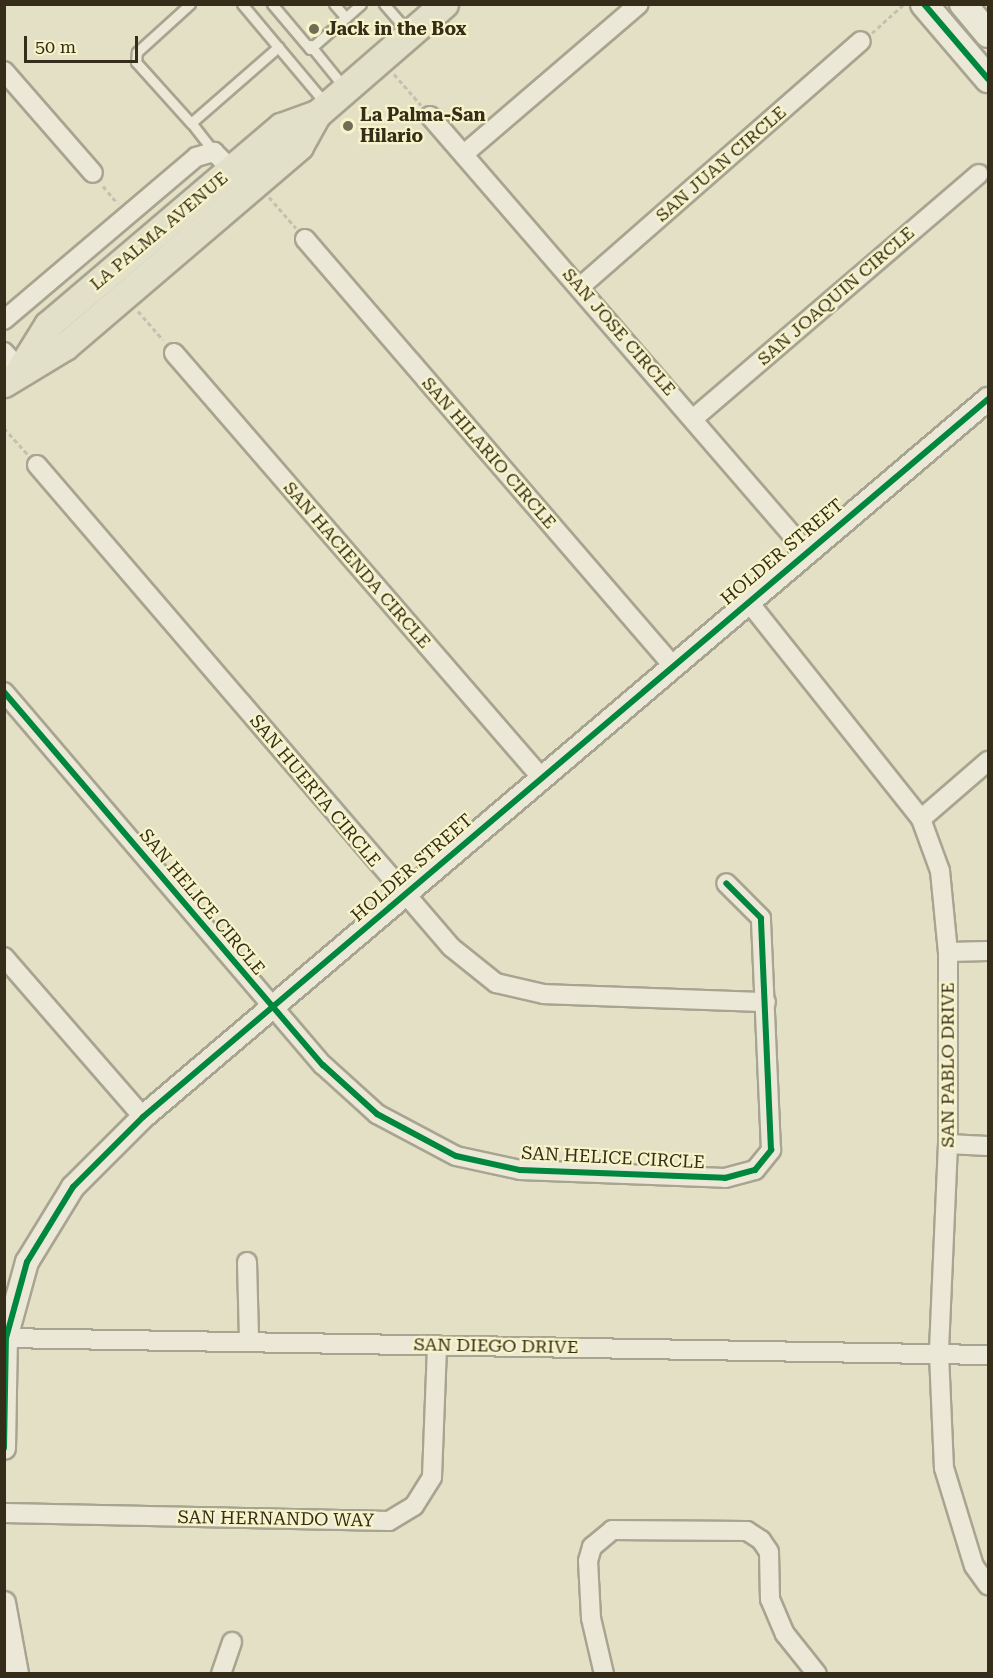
<!DOCTYPE html>
<html>
<head>
<meta charset="utf-8">
<style>
	body { margin:0 }
	#map { position:relative; width:993px; height:1678px; overflow:hidden; background:#e3e0c6; font-family:"Roboto Serif",serif }
	div>[style] { position:absolute }
	.path>* { height:3px; margin-top:-1.5px; transform-origin:0; background:repeating-linear-gradient(90deg,#c3c0b0 0 4.5px,transparent 0 7.5px) }
	.roads { filter:drop-shadow(2px 0 #a7a490) drop-shadow(-2px 0 #a7a490) drop-shadow(0 2px #a7a490) drop-shadow(0 -2px #a7a490) }
	.service>* { height:9px; margin:-4.5px; padding:0 4.5px; transform-origin:4.5px; border-radius:4.5px; background:#ebe8d8 }
	.minor>* { height:18px; margin:-9px; padding:0 9px; transform-origin:9px; border-radius:9px; background:#ebe8d8 }
	.tertiary>* { height:22px; margin:-11px; padding:0 11px; transform-origin:11px; border-radius:11px; background:#ebe8d8 }
	.secondary>* { height:26px; margin:-13px; padding:0 13px; transform-origin:13px; border-radius:13px; background:#ebe8d8 }
	.primary>* { height:27px; margin:-13.5px; padding:0 13.5px; transform-origin:13.5px; border-radius:13.5px; background:#e3e0c9 }
	.cycleway>* { height:6px; margin:-3px; padding:0 3px; transform-origin:3px; border-radius:3px; background:#00873e }
	.dots>* { width:16px; height:16px; translate:-50% -50%; box-sizing:border-box; border:3px solid #f8f4c9; border-radius:50% }
	span { translate:-50% -50%; white-space:nowrap; text-align:center; line-height:1.15; -webkit-text-stroke:4.5px #f8f4c9; paint-order:stroke }
	.poi-label { font-size:18px; color:#352c19; font-weight:700 }
	.left { translate:0 -50%; text-align:left }
	.street-label { font-size:18px; color:#352c19 }
	.frame { position:absolute; inset:0; border:6px solid #352c19; pointer-events:none }
	.scale { position:absolute; left:24px; top:36px; width:114px; height:27px; box-sizing:border-box; border:3px solid #352c19; border-top:0; padding-left:8px; font-size:18px; line-height:21px; white-space:nowrap; color:#352c19; -webkit-text-stroke:4px #f8f4c9; paint-order:stroke }
</style>
</head>
<body>
<div id="map">
	<div class="path">
		<div style="left:872px;top:33px;width:43px;rotate:-42.2deg"></div>
		<div style="left:394px;top:74px;width:41px;rotate:48.9deg"></div>
		<div style="left:103px;top:186px;width:23px;rotate:50deg"></div>
		<div style="left:269px;top:197px;width:41px;rotate:48.9deg"></div>
		<div style="left:138px;top:311px;width:38px;rotate:49deg"></div>
		<div style="left:4px;top:428px;width:36px;rotate:48deg"></div>
	</div>
	<div class="roads">
		<div class="service">
			<div style="left:190px;top:4px;width:72px;rotate:137.8deg"></div>
			<div style="left:137px;top:52px;width:10px;rotate:96deg"></div>
			<div style="left:136px;top:62px;width:82px;rotate:48deg"></div>
			<div style="left:242px;top:4px;width:56px;rotate:50.1deg"></div>
			<div style="left:272px;top:4px;width:59px;rotate:49.8deg"></div>
			<div style="left:310px;top:49px;width:68px;rotate:-41.4deg"></div>
			<div style="left:334px;top:4px;width:18px;rotate:49deg"></div>
			<div style="left:384px;top:4px;width:37px;rotate:49deg"></div>
			<div style="left:310px;top:45px;width:54px;rotate:51deg"></div>
			<div style="left:214px;top:152px;width:37px;rotate:-128deg"></div>
			<div style="left:191px;top:123px;width:116px;rotate:-41.1deg"></div>
			<div style="left:278px;top:47px;width:73px;rotate:50deg"></div>
		</div>
		<div class="minor">
			<div style="left:4px;top:71px;width:135px;rotate:48.9deg"></div>
			<div style="left:430px;top:116px;width:575px;rotate:49.16deg"></div>
			<div style="left:464px;top:154px;width:230px;rotate:-40.6deg"></div>
			<div style="left:305px;top:239px;width:564px;rotate:49.24deg"></div>
			<div style="left:580px;top:287px;width:373px;rotate:-41.2deg"></div>
			<div style="left:4px;top:320px;width:252px;rotate:-40.3deg"></div>
			<div style="left:196px;top:157px;width:19px;rotate:-16deg"></div>
			<div style="left:214px;top:152px;width:24px;rotate:45deg"></div>
			<div style="left:4px;top:352px;width:24px;rotate:48deg"></div>
			<div style="left:174px;top:353px;width:559px;rotate:49.13deg"></div>
			<div style="left:694px;top:418px;width:375px;rotate:-40.6deg"></div>
			<div style="left:37px;top:465px;width:635px;rotate:49.34deg"></div>
			<div style="left:451px;top:947px;width:58px;rotate:38.7deg"></div>
			<div style="left:496px;top:983px;width:49px;rotate:12.9deg"></div>
			<div style="left:544px;top:994px;width:222px;rotate:2.1deg"></div>
			<div style="left:747px;top:600px;width:280px;rotate:51.5deg"></div>
			<div style="left:921px;top:819px;width:55px;rotate:69.9deg"></div>
			<div style="left:940px;top:871px;width:81px;rotate:84.4deg"></div>
			<div style="left:948px;top:952px;width:192px;rotate:90deg"></div>
			<div style="left:948px;top:1144px;width:210px;rotate:92.5deg"></div>
			<div style="left:939px;top:1354px;width:114px;rotate:87.5deg"></div>
			<div style="left:944px;top:1468px;width:102px;rotate:73deg"></div>
			<div style="left:974px;top:1566px;width:24px;rotate:54deg"></div>
			<div style="left:4px;top:692px;width:491px;rotate:49.5deg"></div>
			<div style="left:323px;top:1065px;width:73px;rotate:42.2deg"></div>
			<div style="left:377px;top:1114px;width:89px;rotate:28deg"></div>
			<div style="left:456px;top:1156px;width:66px;rotate:12.3deg"></div>
			<div style="left:520px;top:1170px;width:205px;rotate:2.2deg"></div>
			<div style="left:725px;top:1178px;width:31px;rotate:-15deg"></div>
			<div style="left:755px;top:1170px;width:26px;rotate:-51deg"></div>
			<div style="left:771px;top:1150px;width:232px;rotate:-92.5deg"></div>
			<div style="left:761px;top:918px;width:49px;rotate:-135deg"></div>
			<div style="left:921px;top:819px;width:89px;rotate:-40.9deg"></div>
			<div style="left:948px;top:952px;width:40px;rotate:-1.4deg"></div>
			<div style="left:4px;top:957px;width:212px;rotate:49deg"></div>
			<div style="left:948px;top:1144px;width:40px;rotate:2.9deg"></div>
			<div style="left:247px;top:1262px;width:78px;rotate:88.5deg"></div>
			<div style="left:4px;top:1338px;width:984px;rotate:0.99deg"></div>
			<div style="left:4px;top:1513px;width:385px;rotate:1.2deg"></div>
			<div style="left:389px;top:1521px;width:29px;rotate:-31deg"></div>
			<div style="left:414px;top:1506px;width:34px;rotate:-58deg"></div>
			<div style="left:432px;top:1477px;width:132px;rotate:-87.8deg"></div>
			<div style="left:221px;top:1674px;width:34px;rotate:-71deg"></div>
			<div style="left:604px;top:1674px;width:57px;rotate:-103.1deg"></div>
			<div style="left:591px;top:1618px;width:57px;rotate:-93deg"></div>
			<div style="left:588px;top:1561px;width:15px;rotate:-74deg"></div>
			<div style="left:592px;top:1547px;width:26px;rotate:-40deg"></div>
			<div style="left:612px;top:1530px;width:135px;rotate:0.4deg"></div>
			<div style="left:747px;top:1531px;width:17px;rotate:33deg"></div>
			<div style="left:761px;top:1540px;width:14px;rotate:56deg"></div>
			<div style="left:769px;top:1552px;width:47px;rotate:88.8deg"></div>
			<div style="left:770px;top:1599px;width:38px;rotate:67deg"></div>
			<div style="left:785px;top:1634px;width:51px;rotate:51.3deg"></div>
		</div>
		<div class="tertiary">
			<div style="left:4px;top:1448px;width:110px;rotate:-89deg"></div>
			<div style="left:6px;top:1338px;width:79px;rotate:-74.6deg"></div>
			<div style="left:27px;top:1262px;width:88px;rotate:-58.5deg"></div>
			<div style="left:73px;top:1187px;width:99px;rotate:-45deg"></div>
			<div style="left:143px;top:1117px;width:1109px;rotate:-40.35deg"></div>
			<div style="left:4px;top:1603px;width:72px;rotate:79.6deg"></div>
		</div>
		<div class="secondary">
			<div style="left:924px;top:4px;width:99px;rotate:49.5deg"></div>
			<div style="left:963px;top:4px;width:39px;rotate:50deg"></div>
		</div>
		<div class="primary">
			<div style="left:20px;top:370px;width:53px;rotate:-58.1deg"></div>
			<div style="left:48px;top:325px;width:306px;rotate:-40.4deg"></div>
			<div style="left:281px;top:127px;width:38px;rotate:-20deg"></div>
			<div style="left:317px;top:114px;width:168px;rotate:-40.9deg"></div>
			<div style="left:4px;top:383px;width:71px;rotate:-31.2deg"></div>
			<div style="left:65px;top:346px;width:308px;rotate:-40.5deg"></div>
			<div style="left:299px;top:146px;width:37px;rotate:-61deg"></div>
		</div>
	</div>
	<div class="cycleway">
		<div style="left:924px;top:4px;width:99px;rotate:49.5deg"></div>
		<div style="left:4px;top:692px;width:491px;rotate:49.5deg"></div>
		<div style="left:323px;top:1065px;width:73px;rotate:42.2deg"></div>
		<div style="left:377px;top:1114px;width:89px;rotate:28deg"></div>
		<div style="left:456px;top:1156px;width:66px;rotate:12.3deg"></div>
		<div style="left:520px;top:1170px;width:205px;rotate:2.2deg"></div>
		<div style="left:725px;top:1178px;width:31px;rotate:-15deg"></div>
		<div style="left:755px;top:1170px;width:26px;rotate:-51deg"></div>
		<div style="left:771px;top:1150px;width:232px;rotate:-92.5deg"></div>
		<div style="left:761px;top:918px;width:49px;rotate:-135deg"></div>
		<div style="left:4px;top:1448px;width:110px;rotate:-89deg"></div>
		<div style="left:6px;top:1338px;width:79px;rotate:-74.6deg"></div>
		<div style="left:27px;top:1262px;width:88px;rotate:-58.5deg"></div>
		<div style="left:73px;top:1187px;width:99px;rotate:-45deg"></div>
		<div style="left:143px;top:1117px;width:1109px;rotate:-40.35deg"></div>
	</div>
	<div class="dots">
		<div style="left:314px;top:29px;background:#726b56"></div>
		<div style="left:348px;top:126px;background:#726b56"></div>
	</div>
	<div class="poi-label">
		<span class="left" style="left:326px;top:29px">Jack in the Box</span>
		<span class="left" style="left:360px;top:126px">La Palma-San<br>Hilario</span>
	</div>
	<div class="street-label">
		<span style="left:721px;top:164px;rotate:-41deg">SAN JUAN CIRCLE</span>
		<span style="left:159px;top:231px;rotate:-40deg">LA PALMA AVENUE</span>
		<span style="left:836px;top:296px;rotate:-41deg">SAN JOAQUIN CIRCLE</span>
		<span style="left:619px;top:332px;rotate:49deg">SAN JOSE CIRCLE</span>
		<span style="left:489px;top:453px;rotate:49deg">SAN HILARIO CIRCLE</span>
		<span style="left:782px;top:552px;rotate:-40deg">HOLDER STREET</span>
		<span style="left:357px;top:565px;rotate:49deg">SAN HACIENDA CIRCLE</span>
		<span style="left:315px;top:791px;rotate:50deg">SAN HUERTA CIRCLE</span>
		<span style="left:412px;top:868px;rotate:-41deg">HOLDER STREET</span>
		<span style="left:202px;top:902px;rotate:50deg">SAN HELICE CIRCLE</span>
		<span style="left:948px;top:1065px;rotate:-90deg">SAN PABLO DRIVE</span>
		<span style="left:613px;top:1158px;rotate:3deg">SAN HELICE CIRCLE</span>
		<span style="left:496px;top:1346px;rotate:1deg">SAN DIEGO DRIVE</span>
		<span style="left:276px;top:1519px;rotate:1deg">SAN HERNANDO WAY</span>
	</div>
	<div class="frame"></div>
	<div class="scale">50 m</div>
</div>
</body>
</html>
